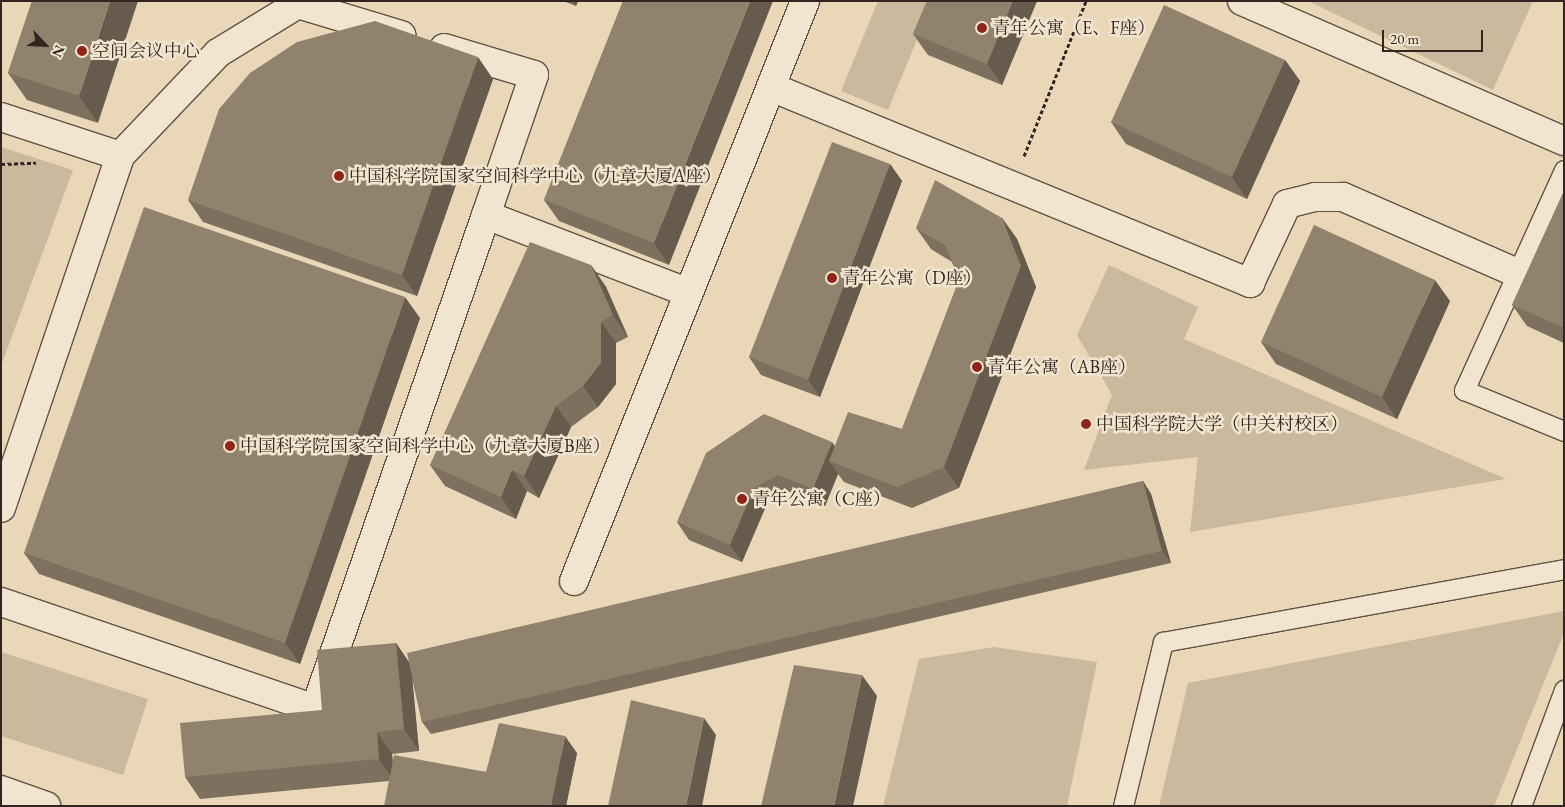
<!DOCTYPE html>
<html>
<head>
<meta charset="utf-8">
<style>
	body { margin:0 }
	#map { position:relative; width:1565px; height:807px; overflow:hidden; background:#e9d7b7; font-family:"EB Garamond","Noto Serif SC",serif }
	div>[style] { position:absolute }
	.green>* { inset:0; background:#cab99d }
	.path>* { height:3px; margin-top:-1.5px; transform-origin:0; background:repeating-linear-gradient(90deg,#32251f 0 4px,transparent 0 6.5px) }
	.roads { filter:drop-shadow(1px 0 #605245) drop-shadow(-1px 0 #605245) drop-shadow(0 1px #605245) drop-shadow(0 -1px #605245) }
	.service>* { height:19px; margin:-9.5px; padding:0 9.5px; transform-origin:9.5px; border-radius:9.5px; background:#f1e5d0 }
	.minor>* { height:28px; margin:-14px; padding:0 14px; transform-origin:14px; border-radius:14px; background:#f1e5d0 }
	.wall>* { inset:0; background:#7d705f }
	.shaded-wall>* { inset:0; background:#665b4d }
	.building>* { inset:0; background:#91826e }
	.dots>* { width:14px; height:14px; translate:-50% -50%; box-sizing:border-box; border:2px solid #f1e5d0; border-radius:50% }
	span { translate:-50% -50%; white-space:nowrap; text-align:center; line-height:1.15; -webkit-text-stroke:5px #f1e5d0; paint-order:stroke }
	.poi-label { font-size:18px; color:#32251f }
	.left { translate:0 -50%; text-align:left }
	.frame { position:absolute; inset:0; border:2px solid #32251f; pointer-events:none }
	.north { position:absolute; left:20px; top:20px; width:50px; height:50px; -webkit-text-stroke:4px #f1e5d0; paint-order:stroke; rotate:115deg; font-size:14px; font-weight:700; line-height:20px; text-align:center; color:#32251f }
	.north::after { content:''; display:block; margin:auto; width:18px; height:22px; background:#32251f; clip-path:polygon(50% 0,100% 100%,50% 72%,0 100%) }
	.scale { position:absolute; left:1382px; top:30px; width:101px; height:22px; box-sizing:border-box; border:2px solid #32251f; border-top:0; padding-left:6px; font-size:15px; line-height:18px; white-space:nowrap; color:#32251f; -webkit-text-stroke:4px #f1e5d0; paint-order:stroke }
</style>
</head>
<body>
<div id="map">
	<div class="green">
		<div style="clip-path:polygon(878px 1px,933px 1px,888px 110px,841px 91px)"></div>
		<div style="clip-path:polygon(1308px 1px,1533px 1px,1493px 90px)"></div>
		<div style="clip-path:polygon(1px 147px,73px 170px,1px 366px)"></div>
		<div style="clip-path:polygon(1109px 265px,1198px 307px,1184px 339px,1506px 479px,1190px 532px,1198px 457px,1084px 470px,1112px 395px,1077px 335px)"></div>
		<div style="clip-path:polygon(1564px 611px,1564px 633px,1494px 806px,1159px 806px,1188px 683px)"></div>
		<div style="clip-path:polygon(994px 647px,1097px 662px,1067px 806px,883px 806px,919px 659px)"></div>
		<div style="clip-path:polygon(1px 652px,148px 699px,123px 775px,1px 736px)"></div>
	</div>
	<div class="path">
		<div style="left:1024px;top:156px;width:167px;rotate:-68.2deg"></div>
		<div style="left:1px;top:164px;width:35px;rotate:-2deg"></div>
	</div>
	<div class="roads">
		<div class="service">
			<div style="left:1564px;top:170px;width:242px;rotate:114.4deg"></div>
			<div style="left:1464px;top:390px;width:108px;rotate:22.3deg"></div>
			<div style="left:1123px;top:806px;width:169px;rotate:-76.3deg"></div>
			<div style="left:1163px;top:642px;width:408px;rotate:-10.3deg"></div>
			<div style="left:1521px;top:806px;width:124px;rotate:-69.7deg"></div>
		</div>
		<div class="minor">
			<div style="left:1242px;top:1px;width:351px;rotate:23.5deg"></div>
			<div style="left:444px;top:48px;width:94px;rotate:16.7deg"></div>
			<div style="left:534px;top:75px;width:148px;rotate:108.9deg"></div>
			<div style="left:486px;top:215px;width:217px;rotate:21deg"></div>
			<div style="left:771px;top:87px;width:518px;rotate:22.25deg"></div>
			<div style="left:1250px;top:283px;width:87px;rotate:-64.9deg"></div>
			<div style="left:1287px;top:204px;width:29px;rotate:-14deg"></div>
			<div style="left:1315px;top:197px;width:28px"></div>
			<div style="left:1343px;top:197px;width:190px;rotate:23.6deg"></div>
			<div style="left:1px;top:117px;width:125px;rotate:18.1deg"></div>
			<div style="left:1px;top:508px;width:372px;rotate:-71.3deg"></div>
			<div style="left:120px;top:156px;width:142px;rotate:-46.4deg"></div>
			<div style="left:218px;top:53px;width:94px;rotate:-31.5deg"></div>
			<div style="left:298px;top:4px;width:108px;rotate:16.8deg"></div>
			<div style="left:574px;top:581px;width:624px;rotate:-68.28deg"></div>
			<div style="left:1px;top:602px;width:332px;rotate:18.8deg"></div>
			<div style="left:315px;top:709px;width:523px;rotate:-70.91deg"></div>
			<div style="left:1px;top:790px;width:48px;rotate:19.6deg"></div>
		</div>
	</div>
	<div class="wall">
		<div style="clip-path:polygon(32px 1px,98px 123px,27px 100px,8px 73px)"></div>
		<div style="clip-path:polygon(563px 1px,578px 1px,576px 6px)"></div>
		<div style="clip-path:polygon(623px 1px,669px 265px,559px 221px,544px 200px)"></div>
		<div style="clip-path:polygon(927px 1px,1037px 1px,1002px 85px,928px 55px,913px 34px)"></div>
		<div style="clip-path:polygon(1285px 60px,1300px 81px,1247px 199px,1126px 144px,1111px 122px)"></div>
		<div style="clip-path:polygon(493px 79px,417px 296px,203px 222px,188px 200px)"></div>
		<div style="clip-path:polygon(890px 164px,902px 181px,820px 397px,761px 375px,749px 357px)"></div>
		<div style="clip-path:polygon(1564px 191px,1564px 343px,1527px 326px,1512px 305px)"></div>
		<div style="clip-path:polygon(1002px 218px,1017px 239px,1036px 287px,959px 488px,912px 508px,844px 482px,838px 474px,825px 506px,790px 492px,766px 506px,742px 562px,689px 540px,677px 522px,835px 446px,902px 429px,959px 280px,952px 262px,931px 249px,916px 228px)"></div>
		<div style="clip-path:polygon(591px 265px,606px 287px,628px 337px,616px 343px,616px 384px,598px 407px,571px 427px,539px 498px,527px 491px,516px 519px,445px 486px,430px 465px)"></div>
		<div style="clip-path:polygon(1450px 301px,1397px 419px,1276px 364px,1261px 342px)"></div>
		<div style="clip-path:polygon(420px 318px,300px 664px,39px 574px,24px 553px)"></div>
		<div style="clip-path:polygon(1143px 481px,1151px 494px,1171px 563px,431px 734px,422px 722px,412px 678px,419px 751px,392px 754px,393px 762px,486px 772px,577px 753px,566px 806px,389px 781px,200px 799px,185px 777px,322px 710px,396px 643px,408px 661px)"></div>
	</div>
	<div class="shaded-wall">
		<div style="clip-path:polygon(110px 1px,138px 1px,98px 123px,79px 96px)"></div>
		<div style="clip-path:polygon(572px 1px,578px 1px,576px 6px)"></div>
		<div style="clip-path:polygon(750px 1px,773px 1px,669px 265px,654px 243px)"></div>
		<div style="clip-path:polygon(1013px 1px,1037px 1px,1002px 85px,987px 64px)"></div>
		<div style="clip-path:polygon(478px 57px,493px 79px,417px 296px,402px 275px)"></div>
		<div style="clip-path:polygon(1285px 60px,1300px 81px,1247px 199px,1232px 177px)"></div>
		<div style="clip-path:polygon(890px 164px,902px 181px,820px 397px,808px 380px)"></div>
		<div style="clip-path:polygon(1002px 218px,1017px 239px,1036px 287px,959px 488px,944px 467px)"></div>
		<div style="clip-path:polygon(591px 265px,606px 287px,628px 337px,613px 315px)"></div>
		<div style="clip-path:polygon(1435px 280px,1450px 301px,1397px 419px,1382px 397px)"></div>
		<div style="clip-path:polygon(405px 297px,420px 318px,300px 664px,285px 643px)"></div>
		<div style="clip-path:polygon(601px 322px,616px 343px,616px 384px,598px 407px,583px 386px)"></div>
		<div style="clip-path:polygon(556px 406px,571px 427px,539px 498px,524px 476px)"></div>
		<div style="clip-path:polygon(832px 442px,844px 459px,829px 461px,838px 474px,825px 506px,813px 489px)"></div>
		<div style="clip-path:polygon(512px 470px,527px 491px,516px 519px,501px 497px)"></div>
		<div style="clip-path:polygon(1143px 481px,1151px 494px,1171px 563px,1162px 551px)"></div>
		<div style="clip-path:polygon(754px 488px,766px 506px,742px 562px,730px 545px)"></div>
		<div style="clip-path:polygon(396px 643px,411px 665px,419px 751px,404px 729px)"></div>
		<div style="clip-path:polygon(862px 675px,877px 696px,853px 806px,834px 806px)"></div>
		<div style="clip-path:polygon(704px 718px,716px 735px,702px 806px,686px 806px)"></div>
		<div style="clip-path:polygon(377px 732px,392px 754px,394px 781px,379px 759px)"></div>
		<div style="clip-path:polygon(565px 736px,577px 753px,566px 806px,551px 806px)"></div>
	</div>
	<div class="building">
		<div style="clip-path:polygon(32px 1px,110px 1px,79px 96px,8px 73px)"></div>
		<div style="clip-path:polygon(623px 1px,750px 1px,654px 243px,544px 200px)"></div>
		<div style="clip-path:polygon(927px 1px,1013px 1px,987px 64px,913px 34px)"></div>
		<div style="clip-path:polygon(1164px 5px,1285px 60px,1232px 177px,1111px 122px)"></div>
		<div style="clip-path:polygon(375px 21px,478px 57px,402px 275px,188px 200px,219px 109px,250px 73px,297px 42px)"></div>
		<div style="clip-path:polygon(832px 142px,890px 164px,808px 380px,749px 357px)"></div>
		<div style="clip-path:polygon(935px 180px,1002px 218px,1021px 266px,944px 467px,897px 487px,829px 461px,848px 412px,902px 429px,959px 280px,946px 246px,916px 228px)"></div>
		<div style="clip-path:polygon(1564px 191px,1564px 328px,1512px 305px)"></div>
		<div style="clip-path:polygon(144px 207px,405px 297px,285px 643px,24px 553px)"></div>
		<div style="clip-path:polygon(1314px 225px,1435px 280px,1382px 397px,1261px 342px)"></div>
		<div style="clip-path:polygon(530px 242px,591px 265px,613px 315px,601px 322px,601px 363px,583px 386px,556px 406px,524px 476px,512px 470px,501px 497px,430px 465px)"></div>
		<div style="clip-path:polygon(764px 414px,832px 442px,813px 489px,778px 475px,754px 488px,730px 545px,677px 522px,706px 453px)"></div>
		<div style="clip-path:polygon(1143px 481px,1162px 551px,422px 722px,407px 653px)"></div>
		<div style="clip-path:polygon(396px 643px,404px 729px,377px 732px,379px 759px,185px 777px,180px 723px,322px 710px,317px 650px)"></div>
		<div style="clip-path:polygon(794px 665px,862px 675px,834px 806px,761px 806px)"></div>
		<div style="clip-path:polygon(631px 700px,704px 718px,686px 806px,608px 806px)"></div>
		<div style="clip-path:polygon(499px 723px,565px 736px,551px 806px,384px 806px,394px 755px,486px 772px)"></div>
	</div>
	<div class="dots">
		<div style="left:982px;top:28px;background:#8f2418"></div>
		<div style="left:82px;top:51px;background:#8f2418"></div>
		<div style="left:339px;top:176px;background:#8f2418"></div>
		<div style="left:832px;top:278px;background:#8f2418"></div>
		<div style="left:977px;top:367px;background:#8f2418"></div>
		<div style="left:1086px;top:424px;background:#8f2418"></div>
		<div style="left:230px;top:446px;background:#8f2418"></div>
		<div style="left:742px;top:499px;background:#8f2418"></div>
	</div>
	<div class="poi-label">
		<span class="left" style="left:992px;top:28px">青年公寓（E、F座）</span>
		<span class="left" style="left:92px;top:51px">空间会议中心</span>
		<span class="left" style="left:349px;top:176px">中国科学院国家空间科学中心（九章大厦A座）</span>
		<span class="left" style="left:842px;top:278px">青年公寓（D座）</span>
		<span class="left" style="left:987px;top:367px">青年公寓（AB座）</span>
		<span class="left" style="left:1096px;top:424px">中国科学院大学（中关村校区）</span>
		<span class="left" style="left:240px;top:446px">中国科学院国家空间科学中心（九章大厦B座）</span>
		<span class="left" style="left:752px;top:499px">青年公寓（C座）</span>
	</div>
	<div class="frame"></div>
	<div class="north">N</div>
	<div class="scale">20 m</div>
</div>
</body>
</html>
